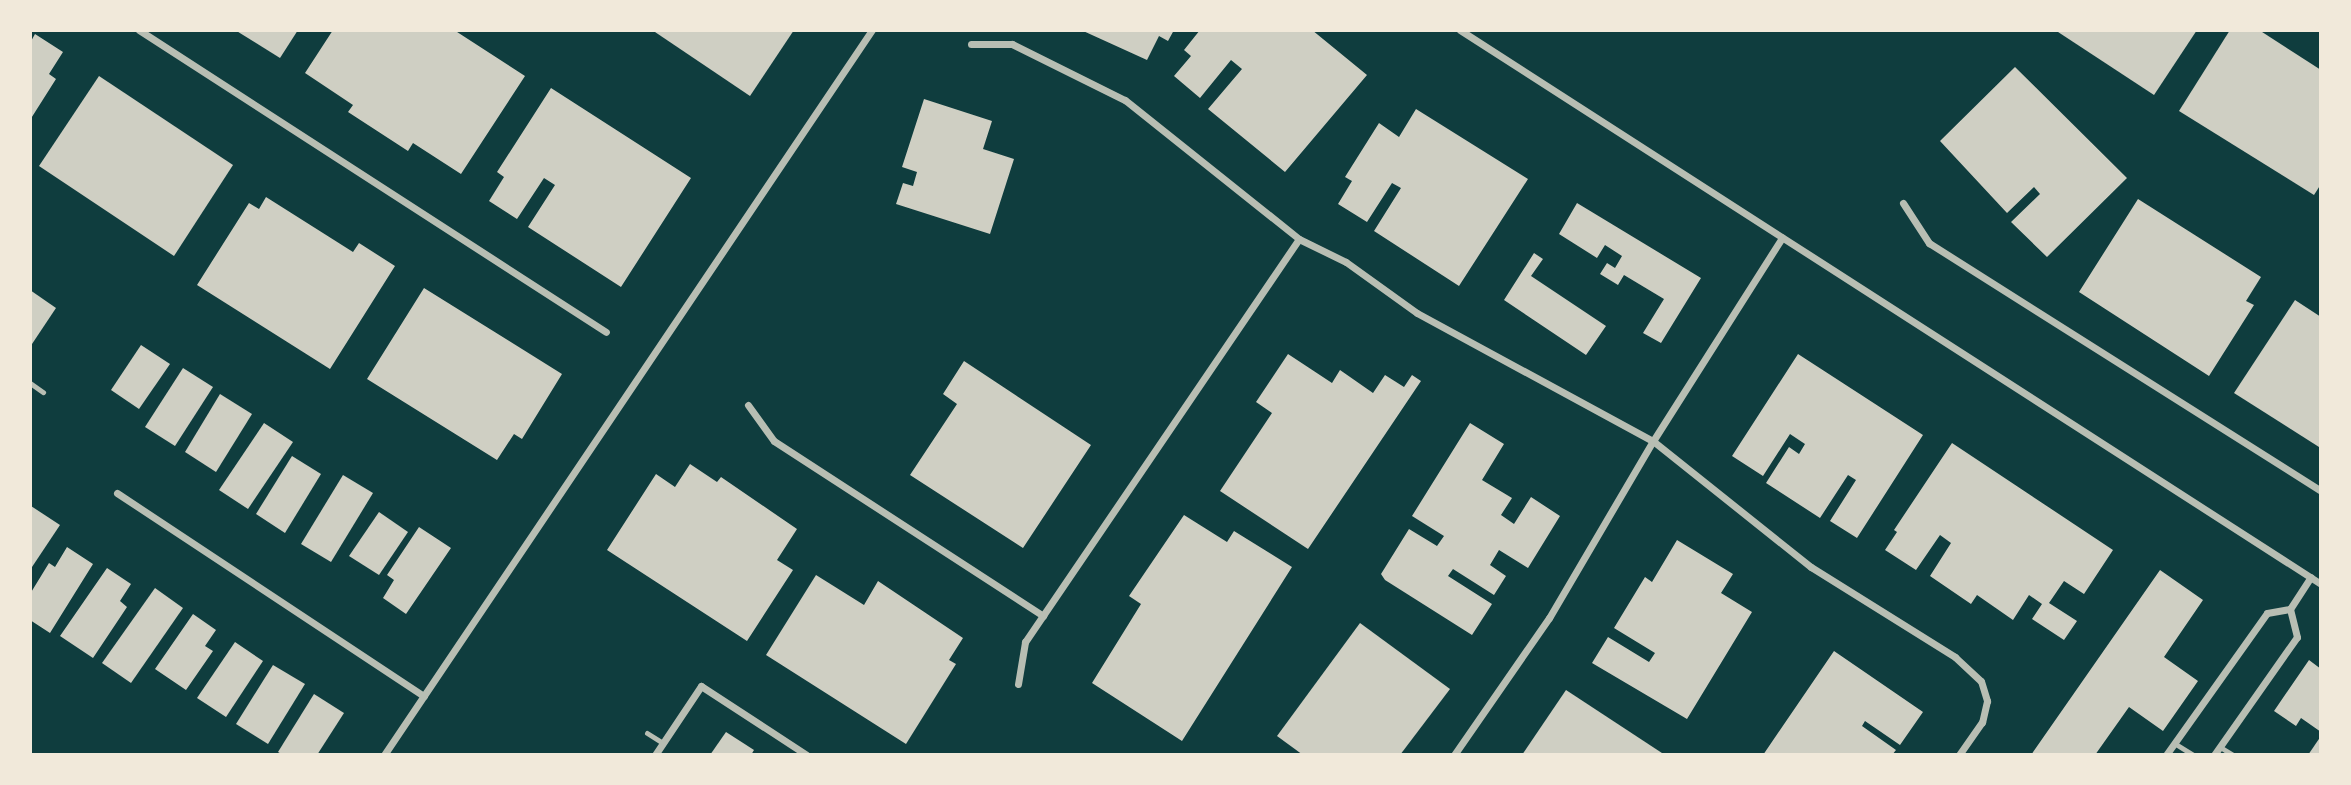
<!DOCTYPE html>
<html>
<head>
<meta charset="utf-8">
<style>
	body { margin:0 }
	#map { position:relative; width:2351px; height:785px; overflow:hidden; background:#0f3d3e; font-family:Roboto,sans-serif }
	div>[style] { position:absolute }
	.building>* { inset:0; background:#cfcfc3 }
	.service>* { height:5px; margin:-2.5px; padding:0 2.5px; transform-origin:2.5px; border-radius:2.5px; background:#b8beb3 }
	.minor>* { height:7px; margin:-3.5px; padding:0 3.5px; transform-origin:3.5px; border-radius:3.5px; background:#b8beb3 }
	span { translate:-50% -50%; white-space:nowrap; text-align:center; line-height:1.15; -webkit-text-stroke:5px #f1e9da; paint-order:stroke }
	.frame { position:absolute; inset:0; border:32px solid #f1e9da; pointer-events:none }
</style>
</head>
<body>
<div id="map">
	<div class="building">
		<div style="clip-path:polygon(235px 30px,298px 30px,280px 58px)"></div>
		<div style="clip-path:polygon(333px 30px,454px 30px,525px 76px,461px 174px,413px 143px,408px 151px,348px 112px,353px 105px,305px 73px)"></div>
		<div style="clip-path:polygon(652px 30px,794px 30px,750px 96px)"></div>
		<div style="clip-path:polygon(1081px 30px,1174px 30px,1168px 41px,1159px 36px,1147px 60px)"></div>
		<div style="clip-path:polygon(1200px 30px,1312px 30px,1367px 75px,1285px 172px,1208px 109px,1242px 69px,1231px 60px,1200px 98px,1174px 76px,1191px 56px,1184px 50px)"></div>
		<div style="clip-path:polygon(2055px 30px,2197px 30px,2154px 95px)"></div>
		<div style="clip-path:polygon(2230px 30px,2259px 30px,2321px 70px,2321px 184px,2314px 195px,2179px 111px)"></div>
		<div style="clip-path:polygon(35px 34px,63px 52px,49px 74px,56px 79px,30px 120px,30px 43px)"></div>
		<div style="clip-path:polygon(2015px 67px,2127px 178px,2047px 257px,2011px 222px,2040px 194px,2034px 187px,2007px 213px,1940px 141px)"></div>
		<div style="clip-path:polygon(99px 76px,233px 165px,174px 256px,39px 166px)"></div>
		<div style="clip-path:polygon(551px 88px,691px 178px,621px 287px,528px 227px,555px 185px,544px 178px,517px 219px,489px 201px,504px 177px,497px 172px)"></div>
		<div style="clip-path:polygon(924px 99px,992px 121px,983px 149px,1014px 159px,990px 234px,896px 204px,903px 183px,913px 186px,917px 172px,902px 167px)"></div>
		<div style="clip-path:polygon(1416px 109px,1528px 179px,1459px 286px,1374px 231px,1401px 188px,1392px 183px,1367px 222px,1338px 204px,1352px 181px,1345px 177px,1379px 123px,1399px 137px)"></div>
		<div style="clip-path:polygon(266px 197px,353px 252px,359px 243px,395px 266px,330px 369px,197px 285px,249px 203px,259px 209px)"></div>
		<div style="clip-path:polygon(2138px 199px,2261px 277px,2246px 301px,2254px 305px,2209px 376px,2079px 292px)"></div>
		<div style="clip-path:polygon(1577px 203px,1701px 278px,1661px 343px,1643px 333px,1664px 299px,1624px 275px,1618px 285px,1600px 274px,1607px 263px,1615px 268px,1622px 256px,1605px 245px,1597px 258px,1559px 234px)"></div>
		<div style="clip-path:polygon(1534px 253px,1543px 259px,1531px 276px,1606px 326px,1586px 355px,1504px 300px)"></div>
		<div style="clip-path:polygon(424px 288px,562px 374px,522px 439px,514px 434px,497px 460px,367px 379px)"></div>
		<div style="clip-path:polygon(30px 290px,56px 308px,30px 347px)"></div>
		<div style="clip-path:polygon(2295px 300px,2321px 317px,2319px 447px,2234px 393px)"></div>
		<div style="clip-path:polygon(141px 345px,170px 364px,139px 409px,111px 390px)"></div>
		<div style="clip-path:polygon(1288px 354px,1332px 383px,1340px 370px,1373px 393px,1385px 375px,1404px 387px,1412px 375px,1421px 381px,1308px 549px,1220px 491px,1272px 413px,1256px 402px)"></div>
		<div style="clip-path:polygon(1798px 354px,1923px 435px,1857px 538px,1830px 521px,1856px 480px,1848px 475px,1820px 518px,1766px 483px,1789px 447px,1799px 454px,1805px 444px,1790px 434px,1763px 476px,1732px 456px)"></div>
		<div style="clip-path:polygon(964px 361px,1091px 445px,1023px 548px,910px 475px,957px 404px,943px 394px)"></div>
		<div style="clip-path:polygon(183px 368px,213px 387px,175px 446px,145px 427px)"></div>
		<div style="clip-path:polygon(220px 394px,252px 414px,216px 472px,185px 452px)"></div>
		<div style="clip-path:polygon(264px 423px,293px 442px,248px 509px,219px 490px)"></div>
		<div style="clip-path:polygon(1470px 423px,1504px 444px,1482px 480px,1512px 498px,1501px 515px,1514px 524px,1531px 497px,1560px 516px,1528px 568px,1499px 550px,1490px 565px,1506px 576px,1494px 595px,1453px 569px,1448px 576px,1492px 604px,1472px 635px,1385px 580px,1381px 574px,1409px 529px,1437px 546px,1444px 536px,1412px 516px)"></div>
		<div style="clip-path:polygon(1952px 443px,2113px 550px,2084px 594px,2064px 581px,2049px 603px,2077px 621px,2064px 640px,2032px 619px,2042px 604px,2029px 595px,2013px 620px,1977px 595px,1971px 604px,1930px 576px,1951px 543px,1940px 535px,1916px 570px,1885px 550px,1897px 532px,1894px 530px)"></div>
		<div style="clip-path:polygon(292px 456px,321px 474px,285px 533px,256px 514px)"></div>
		<div style="clip-path:polygon(690px 464px,717px 482px,721px 477px,797px 529px,777px 560px,793px 570px,747px 641px,607px 550px,656px 474px,675px 487px)"></div>
		<div style="clip-path:polygon(343px 475px,373px 493px,331px 562px,301px 544px)"></div>
		<div style="clip-path:polygon(31px 506px,60px 525px,30px 570px,30px 508px)"></div>
		<div style="clip-path:polygon(379px 512px,408px 532px,379px 575px,349px 556px)"></div>
		<div style="clip-path:polygon(1184px 515px,1227px 542px,1234px 531px,1292px 567px,1182px 741px,1092px 683px,1141px 604px,1129px 596px)"></div>
		<div style="clip-path:polygon(419px 527px,451px 548px,406px 614px,383px 598px,394px 580px,387px 575px)"></div>
		<div style="clip-path:polygon(1677px 540px,1733px 574px,1721px 593px,1752px 612px,1687px 719px,1592px 663px,1608px 637px,1649px 662px,1655px 653px,1614px 628px,1645px 577px,1652px 582px)"></div>
		<div style="clip-path:polygon(67px 547px,93px 564px,50px 633px,30px 620px,30px 594px,49px 563px,55px 567px)"></div>
		<div style="clip-path:polygon(107px 568px,131px 584px,120px 601px,127px 607px,93px 658px,60px 636px)"></div>
		<div style="clip-path:polygon(2160px 570px,2203px 600px,2164px 657px,2198px 681px,2163px 731px,2129px 707px,2095px 755px,2031px 755px)"></div>
		<div style="clip-path:polygon(816px 575px,864px 605px,878px 581px,963px 638px,949px 660px,956px 664px,906px 744px,766px 655px)"></div>
		<div style="clip-path:polygon(155px 588px,183px 608px,131px 683px,102px 663px)"></div>
		<div style="clip-path:polygon(193px 614px,216px 630px,205px 646px,213px 651px,186px 690px,155px 669px)"></div>
		<div style="clip-path:polygon(1360px 623px,1450px 689px,1400px 755px,1303px 755px,1277px 736px)"></div>
		<div style="clip-path:polygon(235px 642px,263px 661px,226px 717px,197px 698px)"></div>
		<div style="clip-path:polygon(1834px 651px,1923px 712px,1900px 745px,1865px 721px,1862px 726px,1896px 750px,1892px 755px,1763px 755px)"></div>
		<div style="clip-path:polygon(2309px 660px,2321px 669px,2321px 732px,2301px 718px,2296px 726px,2274px 711px)"></div>
		<div style="clip-path:polygon(273px 665px,305px 684px,268px 744px,236px 724px)"></div>
		<div style="clip-path:polygon(1566px 690px,1665px 755px,1522px 755px)"></div>
		<div style="clip-path:polygon(314px 694px,344px 713px,317px 755px,283px 755px,278px 752px)"></div>
		<div style="clip-path:polygon(726px 732px,754px 750px,751px 755px,710px 755px)"></div>
		<div style="clip-path:polygon(2321px 736px,2321px 755px,2308px 755px)"></div>
	</div>
	<div class="service">
		<div style="left:30px;top:383px;width:16px;rotate:35deg"></div>
		<div style="left:647px;top:733px;width:19px;rotate:32deg"></div>
		<div style="left:2174px;top:743px;width:22px;rotate:32deg"></div>
		<div style="left:2220px;top:747px;width:15px;rotate:32deg"></div>
	</div>
	<div class="minor">
		<div style="left:139px;top:30px;width:556px;rotate:32.89deg"></div>
		<div style="left:1460px;top:30px;width:1024px;rotate:32.76deg"></div>
		<div style="left:971px;top:44px;width:41px"></div>
		<div style="left:1012px;top:44px;width:126px;rotate:26.4deg"></div>
		<div style="left:1125px;top:100px;width:223px;rotate:38.6deg"></div>
		<div style="left:1299px;top:239px;width:52px;rotate:26.1deg"></div>
		<div style="left:1346px;top:262px;width:87px;rotate:35.7deg"></div>
		<div style="left:1417px;top:313px;width:268px;rotate:28.5deg"></div>
		<div style="left:1653px;top:441px;width:202px;rotate:38.6deg"></div>
		<div style="left:1811px;top:567px;width:170px;rotate:32deg"></div>
		<div style="left:1955px;top:657px;width:35px;rotate:43deg"></div>
		<div style="left:1981px;top:681px;width:21px;rotate:73deg"></div>
		<div style="left:1987px;top:701px;width:22px;rotate:103deg"></div>
		<div style="left:1982px;top:722px;width:40px;rotate:124.9deg"></div>
		<div style="left:1903px;top:203px;width:48px;rotate:57deg"></div>
		<div style="left:1929px;top:243px;width:464px;rotate:32.3deg"></div>
		<div style="left:748px;top:405px;width:44px;rotate:54.2deg"></div>
		<div style="left:774px;top:441px;width:321px;rotate:33deg"></div>
		<div style="left:117px;top:493px;width:368px;rotate:33.5deg"></div>
		<div style="left:1018px;top:684px;width:43px;rotate:-80.5deg"></div>
		<div style="left:1025px;top:642px;width:487px;rotate:-55.8deg"></div>
		<div style="left:384px;top:755px;width:874px;rotate:-56.06deg"></div>
		<div style="left:655px;top:755px;width:83px;rotate:-56.3deg"></div>
		<div style="left:701px;top:686px;width:126px;rotate:33.1deg"></div>
		<div style="left:1454px;top:755px;width:167px;rotate:-55.3deg"></div>
		<div style="left:1549px;top:618px;width:205px;rotate:-59.6deg"></div>
		<div style="left:1653px;top:441px;width:241px;rotate:-57.6deg"></div>
		<div style="left:2166px;top:755px;width:174px;rotate:-54.6deg"></div>
		<div style="left:2267px;top:613px;width:23px;rotate:-10deg"></div>
		<div style="left:2214px;top:755px;width:144px;rotate:-54.9deg"></div>
		<div style="left:2297px;top:637px;width:29px;rotate:-104deg"></div>
		<div style="left:2290px;top:609px;width:38px;rotate:-57deg"></div>
	</div>
	<div class="frame"></div>
</div>
</body>
</html>
